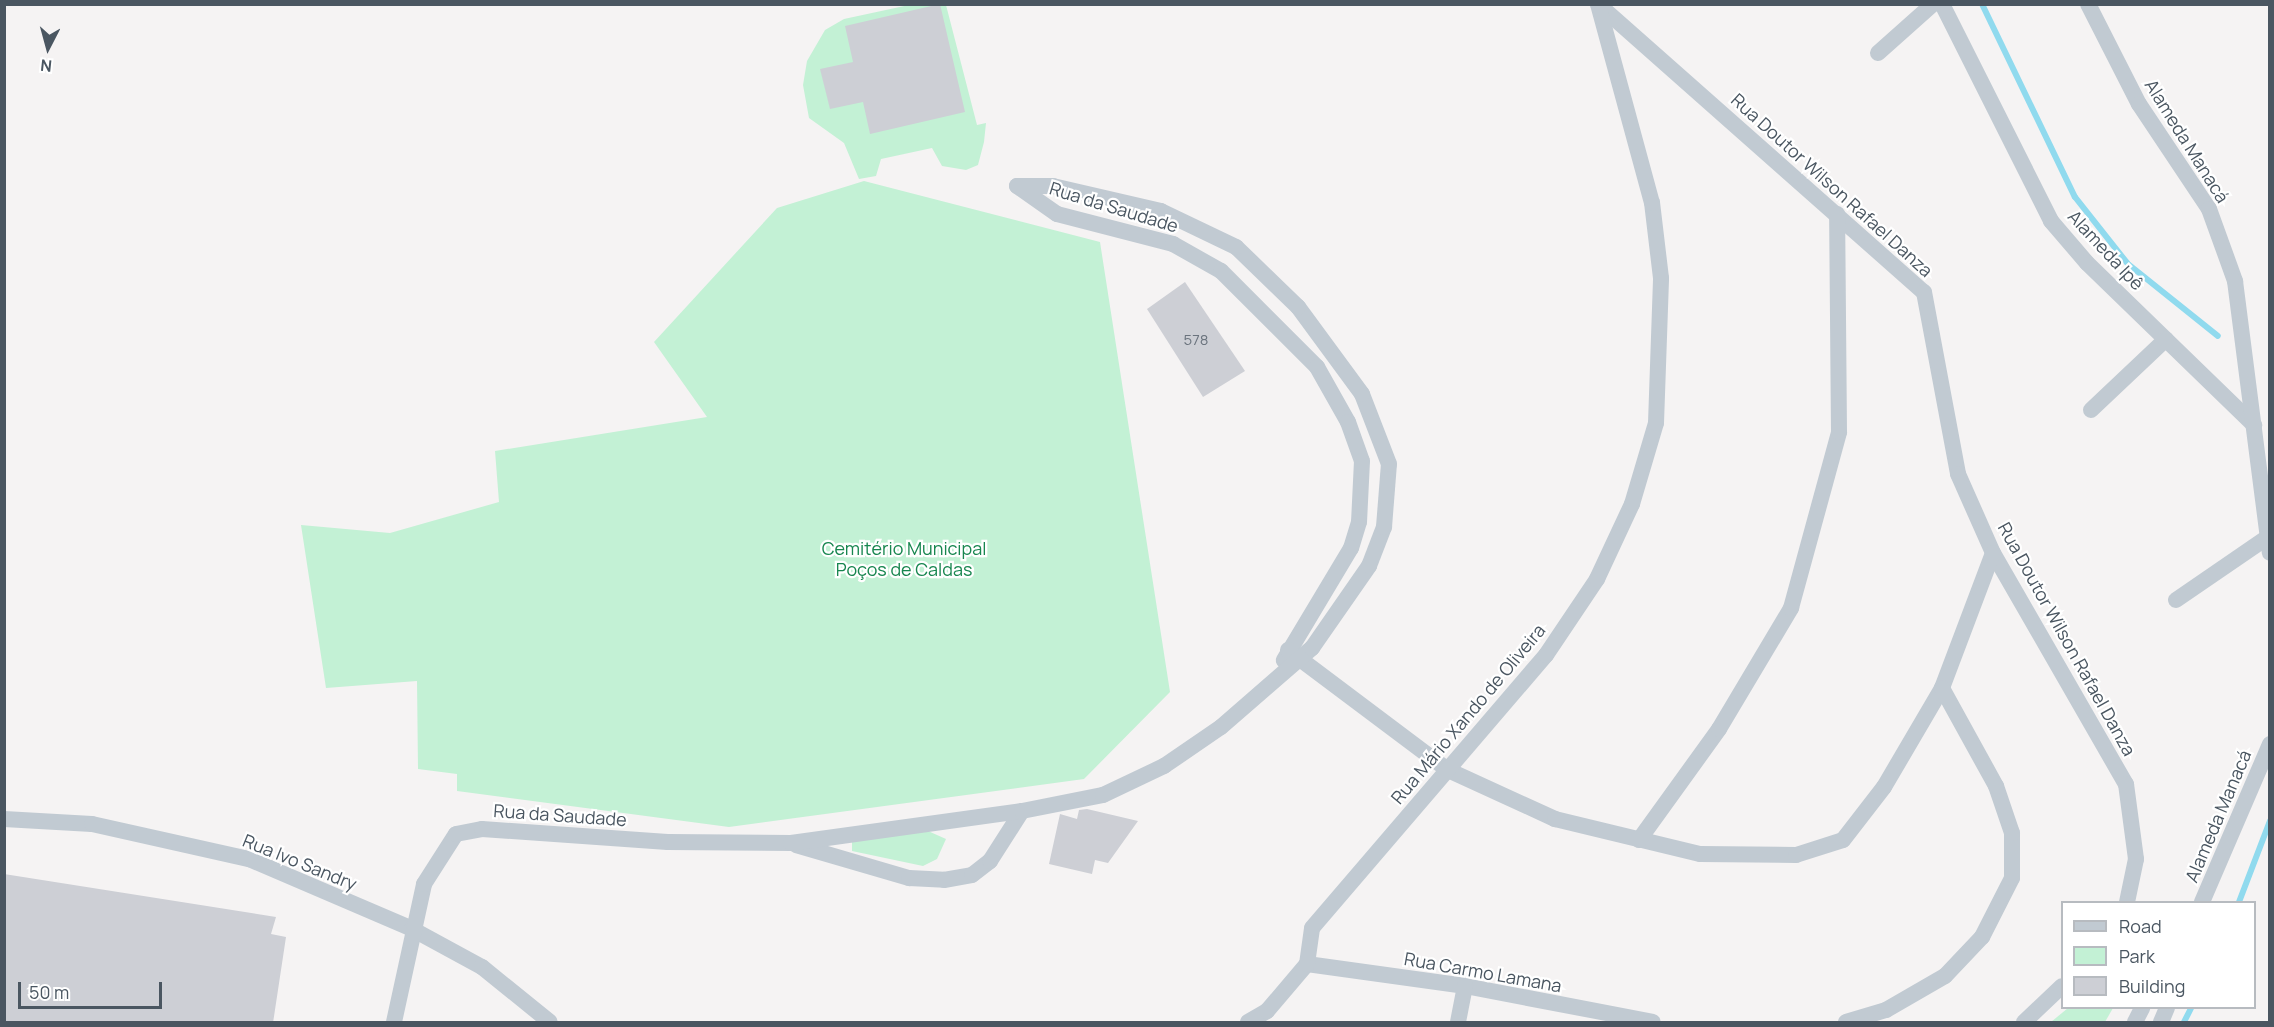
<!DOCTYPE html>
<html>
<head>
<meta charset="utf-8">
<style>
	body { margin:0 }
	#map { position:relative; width:2274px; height:1027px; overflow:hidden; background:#f5f3f3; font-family:Manrope,sans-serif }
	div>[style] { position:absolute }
	.green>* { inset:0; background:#c3f1d5 }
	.stream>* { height:6px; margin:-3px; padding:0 3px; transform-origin:3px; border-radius:3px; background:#90daee }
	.building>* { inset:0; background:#cdcfd5 }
	.minor>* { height:16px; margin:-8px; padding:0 8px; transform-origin:8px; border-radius:8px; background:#c1cad2 }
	span { translate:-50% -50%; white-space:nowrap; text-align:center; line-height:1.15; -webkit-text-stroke:4.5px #fff; paint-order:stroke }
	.number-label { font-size:15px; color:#6b747e }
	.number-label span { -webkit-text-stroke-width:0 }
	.street-label { font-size:18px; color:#4a5661 }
	.park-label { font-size:18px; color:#17864f }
	.frame { position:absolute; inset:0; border:6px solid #4a5661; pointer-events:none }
	.legend { position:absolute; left:2061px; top:901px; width:195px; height:108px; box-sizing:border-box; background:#fff; border:2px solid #b7bbc0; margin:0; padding:8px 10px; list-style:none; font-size:18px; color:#4a5661 }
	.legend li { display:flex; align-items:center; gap:12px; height:30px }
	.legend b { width:30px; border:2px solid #b7bbc0 }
	.north { position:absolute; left:18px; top:18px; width:60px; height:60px; -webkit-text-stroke:4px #fff; paint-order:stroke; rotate:186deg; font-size:16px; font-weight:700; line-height:24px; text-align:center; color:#4a5661 }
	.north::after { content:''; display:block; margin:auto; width:21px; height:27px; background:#4a5661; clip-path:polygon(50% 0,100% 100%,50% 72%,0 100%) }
	.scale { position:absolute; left:18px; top:982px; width:144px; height:27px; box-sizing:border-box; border:3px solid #4a5661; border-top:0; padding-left:8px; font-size:18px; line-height:21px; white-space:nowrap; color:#4a5661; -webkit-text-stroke:4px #fff; paint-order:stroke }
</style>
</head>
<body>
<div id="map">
	<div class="green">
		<div style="clip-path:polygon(909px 5px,946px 5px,977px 125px,986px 123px,984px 142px,978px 165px,966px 170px,942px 166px,932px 148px,881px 159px,876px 176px,859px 179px,844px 143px,809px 118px,803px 85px,807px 61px,825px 30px,844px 19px)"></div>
		<div style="clip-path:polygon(864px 181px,1100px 242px,1170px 692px,1084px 779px,729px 827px,457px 791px,457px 774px,418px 769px,417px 681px,326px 688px,301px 525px,390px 533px,499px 502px,495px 451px,707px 417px,654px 342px,777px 208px)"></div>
		<div style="clip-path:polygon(928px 831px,946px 839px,937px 859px,923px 866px,852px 851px,852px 840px)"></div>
		<div style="clip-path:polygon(2068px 1008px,2113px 1008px,2105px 1022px,2051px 1022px)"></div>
	</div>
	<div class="stream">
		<div style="left:1982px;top:4px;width:214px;rotate:64.3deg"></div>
		<div style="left:2075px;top:197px;width:85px;rotate:51.7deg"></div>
		<div style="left:2128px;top:264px;width:115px;rotate:38.7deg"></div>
		<div style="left:2239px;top:902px;width:87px;rotate:-69.1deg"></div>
		<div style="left:2184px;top:1022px;width:16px;rotate:-63deg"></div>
	</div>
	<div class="building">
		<div style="clip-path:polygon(940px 4px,965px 112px,870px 134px,863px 102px,830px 109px,820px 69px,853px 62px,845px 26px)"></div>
		<div style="clip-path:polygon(1185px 282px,1245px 371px,1203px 397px,1147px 309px)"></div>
		<div style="clip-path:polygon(1087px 809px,1138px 821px,1108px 863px,1095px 860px,1092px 874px,1049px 864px,1060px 814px,1077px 819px,1079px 810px)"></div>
		<div style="clip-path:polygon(4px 874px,276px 917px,271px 934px,286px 937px,273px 1023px,4px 1023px)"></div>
	</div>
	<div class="minor">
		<div style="left:1598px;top:4px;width:435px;rotate:41.5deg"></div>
		<div style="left:1924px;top:292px;width:185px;rotate:79.4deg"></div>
		<div style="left:1958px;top:474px;width:86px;rotate:66.1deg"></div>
		<div style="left:1993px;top:553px;width:267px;rotate:60.1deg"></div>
		<div style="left:2126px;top:784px;width:76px;rotate:82.4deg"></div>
		<div style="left:2136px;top:859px;width:44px;rotate:101.8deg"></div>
		<div style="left:1942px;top:4px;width:243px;rotate:63.3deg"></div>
		<div style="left:2051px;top:221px;width:55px;rotate:49.4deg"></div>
		<div style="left:2087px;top:263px;width:233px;rotate:44.1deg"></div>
		<div style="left:2088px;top:4px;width:112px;rotate:63deg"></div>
		<div style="left:2139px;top:104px;width:126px;rotate:56.3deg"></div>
		<div style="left:2209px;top:209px;width:77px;rotate:70.1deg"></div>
		<div style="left:2235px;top:281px;width:274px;rotate:82.7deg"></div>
		<div style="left:1878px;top:53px;width:74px;rotate:-41.7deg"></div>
		<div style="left:1017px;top:186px;width:49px;rotate:35deg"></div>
		<div style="left:1057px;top:214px;width:120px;rotate:14.5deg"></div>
		<div style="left:1173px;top:244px;width:55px;rotate:29.4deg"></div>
		<div style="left:1221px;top:271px;width:136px;rotate:45deg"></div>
		<div style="left:1317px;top:367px;width:63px;rotate:60.6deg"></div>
		<div style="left:1348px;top:422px;width:41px;rotate:70.3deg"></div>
		<div style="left:1362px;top:461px;width:61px;rotate:92.8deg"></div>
		<div style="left:1359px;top:522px;width:27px;rotate:107deg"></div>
		<div style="left:1351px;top:548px;width:131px;rotate:120.9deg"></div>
		<div style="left:2091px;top:410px;width:103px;rotate:-43.4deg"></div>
		<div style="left:2176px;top:600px;width:112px;rotate:-34.4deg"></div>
		<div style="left:1288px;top:650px;width:200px;rotate:36.9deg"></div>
		<div style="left:1448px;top:770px;width:118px;rotate:24.6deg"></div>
		<div style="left:1555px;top:819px;width:149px;rotate:13.6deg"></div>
		<div style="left:1700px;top:854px;width:96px;rotate:0.6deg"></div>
		<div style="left:1796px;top:855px;width:49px;rotate:-17.7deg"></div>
		<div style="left:1843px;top:840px;width:67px;rotate:-52.3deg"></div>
		<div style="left:1884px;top:787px;width:115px;rotate:-59.6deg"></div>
		<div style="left:1942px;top:688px;width:144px;rotate:-69.3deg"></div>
		<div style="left:4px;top:819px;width:88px;rotate:3.3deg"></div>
		<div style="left:92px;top:824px;width:161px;rotate:12.6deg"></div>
		<div style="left:249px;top:859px;width:177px;rotate:23.2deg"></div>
		<div style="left:412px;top:929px;width:80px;rotate:28.5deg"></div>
		<div style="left:482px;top:967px;width:87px;rotate:39deg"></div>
		<div style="left:1639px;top:840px;width:137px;rotate:-54.2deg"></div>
		<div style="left:1719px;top:729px;width:141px;rotate:-59.2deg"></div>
		<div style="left:1791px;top:608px;width:182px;rotate:-74.7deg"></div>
		<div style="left:1839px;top:432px;width:218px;rotate:-90.5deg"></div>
		<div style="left:796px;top:845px;width:118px;rotate:16.3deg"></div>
		<div style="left:909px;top:878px;width:35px;rotate:3deg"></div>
		<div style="left:944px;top:880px;width:28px;rotate:-10deg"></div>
		<div style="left:972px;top:875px;width:23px;rotate:-38deg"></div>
		<div style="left:990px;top:861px;width:59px;rotate:-57.4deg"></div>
		<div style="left:2202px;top:902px;width:172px;rotate:-66.7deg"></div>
		<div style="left:1307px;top:964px;width:160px;rotate:7.9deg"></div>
		<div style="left:1465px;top:986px;width:191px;rotate:10.8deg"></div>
		<div style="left:394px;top:1022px;width:141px;rotate:-77.7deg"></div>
		<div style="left:424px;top:884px;width:59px;rotate:-57.4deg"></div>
		<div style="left:456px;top:834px;width:26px;rotate:-11deg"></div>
		<div style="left:482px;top:829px;width:186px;rotate:4deg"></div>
		<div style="left:668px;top:842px;width:123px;rotate:0.5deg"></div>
		<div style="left:791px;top:843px;width:233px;rotate:-7.9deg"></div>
		<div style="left:1022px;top:811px;width:83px;rotate:-11.2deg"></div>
		<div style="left:1103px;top:795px;width:68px;rotate:-25.4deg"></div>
		<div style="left:1164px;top:766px;width:69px;rotate:-34.4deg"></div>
		<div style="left:1221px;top:727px;width:121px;rotate:-41deg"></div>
		<div style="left:1312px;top:648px;width:100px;rotate:-55.2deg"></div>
		<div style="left:1369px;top:566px;width:42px;rotate:-69deg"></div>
		<div style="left:1384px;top:527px;width:63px;rotate:-85.5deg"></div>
		<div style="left:1389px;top:464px;width:75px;rotate:-111.1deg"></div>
		<div style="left:1362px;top:394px;width:108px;rotate:-126.3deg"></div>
		<div style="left:1298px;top:307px;width:86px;rotate:-135.9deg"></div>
		<div style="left:1236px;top:247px;width:83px;rotate:-154.4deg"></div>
		<div style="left:1161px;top:211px;width:111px;rotate:-167deg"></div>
		<div style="left:1053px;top:186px;width:36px;rotate:180deg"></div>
		<div style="left:1248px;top:1022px;width:22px;rotate:-30deg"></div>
		<div style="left:1267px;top:1011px;width:62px;rotate:-49.6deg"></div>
		<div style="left:1307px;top:964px;width:36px;rotate:-82deg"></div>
		<div style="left:1312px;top:928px;width:360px;rotate:-49.4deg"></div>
		<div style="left:1546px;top:655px;width:92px;rotate:-56.1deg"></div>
		<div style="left:1597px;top:579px;width:83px;rotate:-65deg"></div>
		<div style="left:1632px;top:504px;width:84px;rotate:-73.5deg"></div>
		<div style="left:1656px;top:423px;width:145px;rotate:-88deg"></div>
		<div style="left:1661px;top:278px;width:76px;rotate:-96.8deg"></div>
		<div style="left:1652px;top:203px;width:206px;rotate:-105.2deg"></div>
		<div style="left:1458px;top:1022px;width:37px;rotate:-79deg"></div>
		<div style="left:1846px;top:1022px;width:42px;rotate:-16.7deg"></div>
		<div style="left:1886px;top:1010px;width:68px;rotate:-30deg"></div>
		<div style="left:1945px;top:976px;width:54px;rotate:-46.5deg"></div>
		<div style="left:1982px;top:937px;width:66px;rotate:-63deg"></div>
		<div style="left:2012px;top:878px;width:45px;rotate:-90deg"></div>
		<div style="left:2012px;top:833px;width:50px;rotate:-108.8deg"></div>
		<div style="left:1996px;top:786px;width:112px;rotate:-118.9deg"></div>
		<div style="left:2024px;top:1022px;width:52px;rotate:-43.5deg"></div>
		<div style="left:2135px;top:1022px;width:16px;rotate:-63deg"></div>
		<div style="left:2161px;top:1022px;width:15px;rotate:-67deg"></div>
	</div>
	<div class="number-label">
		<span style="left:1196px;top:340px">578</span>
	</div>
	<div class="street-label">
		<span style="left:2187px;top:141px;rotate:58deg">Alameda Manacá</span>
		<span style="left:1832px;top:185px;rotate:42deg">Rua Doutor Wilson Rafael Danza</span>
		<span style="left:1114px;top:207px;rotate:17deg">Rua da Saudade</span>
		<span style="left:2106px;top:250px;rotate:47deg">Alameda Ipê</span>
		<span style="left:2067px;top:639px;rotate:61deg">Rua Doutor Wilson Rafael Danza</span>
		<span style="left:1468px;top:714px;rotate:-50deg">Rua Mário Xando de Oliveira</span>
		<span style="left:560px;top:815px;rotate:4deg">Rua da Saudade</span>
		<span style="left:2218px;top:816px;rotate:-67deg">Alameda Manacá</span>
		<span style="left:300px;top:862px;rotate:22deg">Rua Ivo Sandry</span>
		<span style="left:1483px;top:972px;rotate:10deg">Rua Carmo Lamana</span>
	</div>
	<div class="park-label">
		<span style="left:904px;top:559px">Cemitério Municipal<br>Poços de Caldas</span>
	</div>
	<div class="frame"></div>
	<ul class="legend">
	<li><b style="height:8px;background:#c1cad2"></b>Road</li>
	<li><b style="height:16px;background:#c3f1d5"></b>Park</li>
	<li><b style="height:16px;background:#cdcfd5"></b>Building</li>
	</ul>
	<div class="north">N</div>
	<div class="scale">50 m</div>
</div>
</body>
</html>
